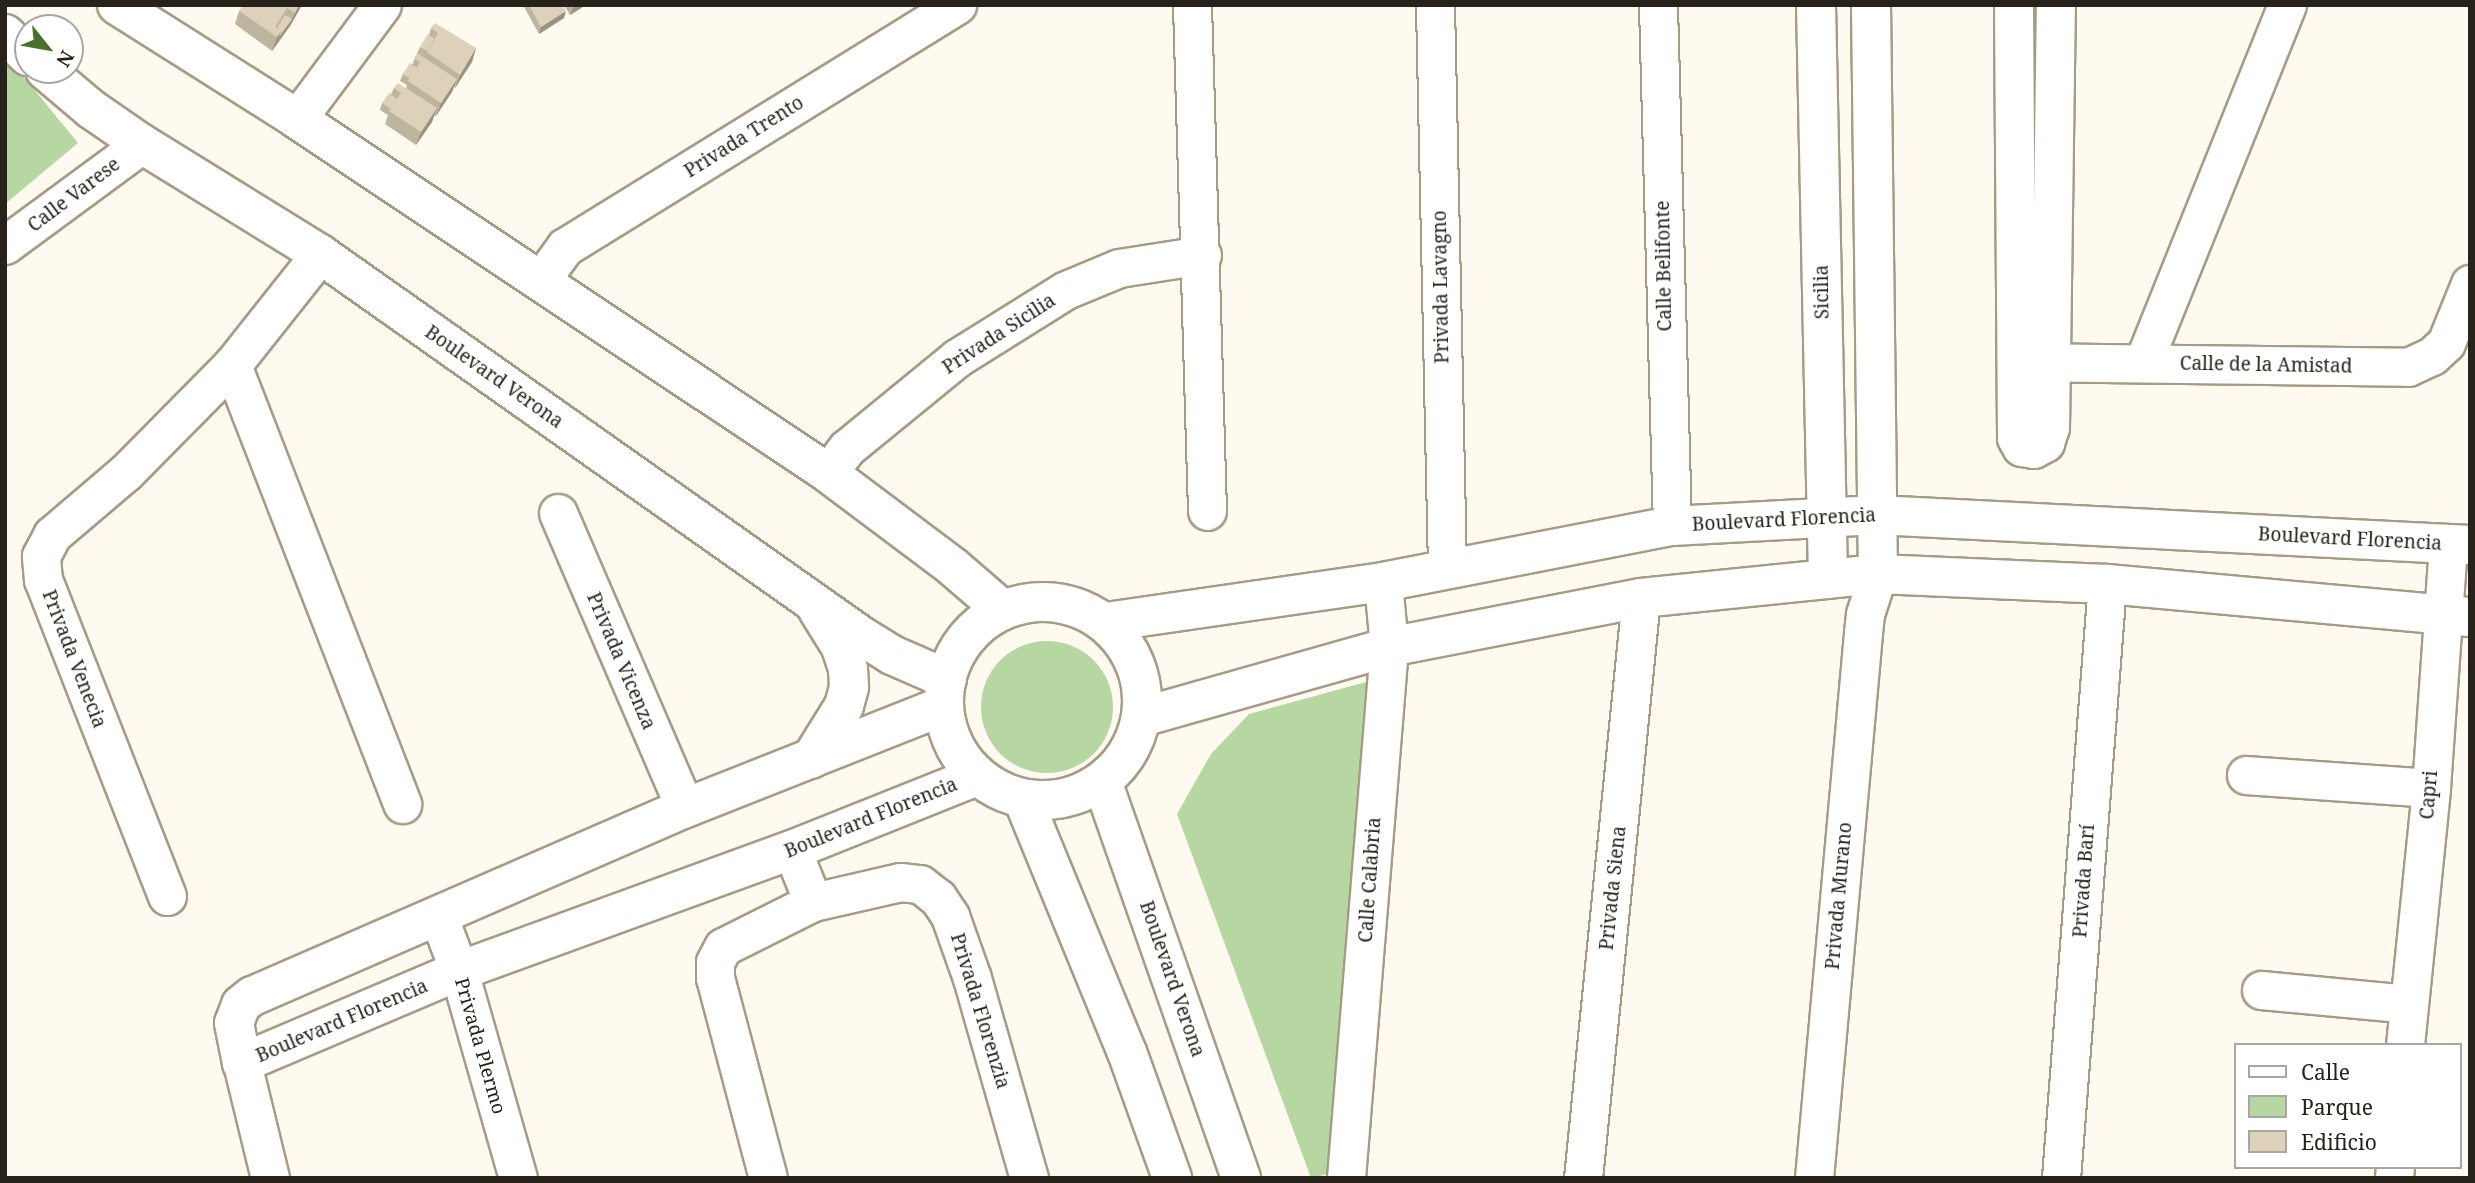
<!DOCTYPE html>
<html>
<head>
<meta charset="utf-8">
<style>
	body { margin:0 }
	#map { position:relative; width:2475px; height:1183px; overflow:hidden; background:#fefaf0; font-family:"Noto Serif",serif }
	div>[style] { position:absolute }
	.green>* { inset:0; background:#b6d6a2 }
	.round { border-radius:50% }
	.roads { filter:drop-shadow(2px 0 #a69c85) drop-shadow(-2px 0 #a69c85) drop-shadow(0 2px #a69c85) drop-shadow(0 -2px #a69c85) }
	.minor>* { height:37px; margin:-18.5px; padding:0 18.5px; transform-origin:18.5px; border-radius:18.5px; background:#fff }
	.tertiary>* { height:38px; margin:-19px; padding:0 19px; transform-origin:19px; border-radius:19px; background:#fff }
	.tertiary>.ring { margin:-19px; padding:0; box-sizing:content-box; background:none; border:38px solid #fff; border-radius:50% }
	.wall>* { inset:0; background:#beb59f }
	.shaded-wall>* { inset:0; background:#9b9382 }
	.building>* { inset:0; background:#ddd2b9 }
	span { translate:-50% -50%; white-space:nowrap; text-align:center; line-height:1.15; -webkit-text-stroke:5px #fff; paint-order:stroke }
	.street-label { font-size:19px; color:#27231a }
	.frame { position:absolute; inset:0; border:7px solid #27231a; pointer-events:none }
	.legend { position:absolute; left:2234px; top:1043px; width:228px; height:126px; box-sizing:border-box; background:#fff; border:2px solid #a9a7a3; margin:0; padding:9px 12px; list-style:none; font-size:21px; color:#27231a }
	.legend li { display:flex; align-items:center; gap:14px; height:35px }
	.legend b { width:35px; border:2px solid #a9a7a3 }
	.north { position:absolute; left:14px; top:14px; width:70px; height:70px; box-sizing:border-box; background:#fff; border:2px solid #a9a7a3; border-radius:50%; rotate:121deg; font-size:19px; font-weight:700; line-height:28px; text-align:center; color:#27231a }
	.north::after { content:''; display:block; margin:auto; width:24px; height:32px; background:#4a702b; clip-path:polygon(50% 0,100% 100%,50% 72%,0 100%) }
</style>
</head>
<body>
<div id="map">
	<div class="green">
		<div style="clip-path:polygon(5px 54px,78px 143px,5px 204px)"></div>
		<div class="round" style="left:981px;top:641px;width:132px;height:132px"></div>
		<div style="clip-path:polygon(1377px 679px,1332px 1173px,1311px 1178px,1177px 814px,1211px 754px,1249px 714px)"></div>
	</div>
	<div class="roads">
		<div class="minor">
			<div style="left:1192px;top:5px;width:506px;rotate:88.3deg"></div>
			<div style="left:1435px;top:5px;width:564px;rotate:88.78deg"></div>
			<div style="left:1658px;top:5px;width:521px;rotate:88.46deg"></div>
			<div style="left:297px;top:119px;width:142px;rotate:-53.3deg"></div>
			<div style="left:5px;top:245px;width:170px;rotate:-36.4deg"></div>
			<div style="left:541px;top:280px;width:41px;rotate:-54deg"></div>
			<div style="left:565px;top:247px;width:461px;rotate:-31.7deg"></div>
			<div style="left:2020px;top:362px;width:388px;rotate:0.7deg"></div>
			<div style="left:2408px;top:367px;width:26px;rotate:-25deg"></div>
			<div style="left:2432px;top:356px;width:19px;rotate:-43deg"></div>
			<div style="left:2446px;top:343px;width:64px;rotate:-67.9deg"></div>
			<div style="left:2143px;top:363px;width:386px;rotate:-68.1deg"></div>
			<div style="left:232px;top:365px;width:471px;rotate:68.8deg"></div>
			<div style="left:828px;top:473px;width:31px;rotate:-53deg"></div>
			<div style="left:847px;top:448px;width:142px;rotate:-39.3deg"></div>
			<div style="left:957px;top:358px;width:128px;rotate:-32deg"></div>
			<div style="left:1066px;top:290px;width:57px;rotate:-22.5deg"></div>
			<div style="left:1119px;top:268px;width:84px;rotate:-8.9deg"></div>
			<div style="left:558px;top:513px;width:321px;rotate:66.7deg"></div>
			<div style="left:2246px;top:775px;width:185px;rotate:4deg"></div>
			<div style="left:792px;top:850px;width:56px;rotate:68deg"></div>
			<div style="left:167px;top:896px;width:339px;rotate:-111.4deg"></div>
			<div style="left:43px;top:580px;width:24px;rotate:-95deg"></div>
			<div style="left:41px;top:556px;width:24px;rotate:-62deg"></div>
			<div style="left:52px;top:535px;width:97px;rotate:-40.4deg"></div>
			<div style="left:126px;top:472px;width:151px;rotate:-45.3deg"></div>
			<div style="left:232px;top:365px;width:142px;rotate:-51.6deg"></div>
			<div style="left:438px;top:915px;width:60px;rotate:69.4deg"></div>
			<div style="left:459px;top:971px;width:215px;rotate:74.1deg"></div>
			<div style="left:2261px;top:990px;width:148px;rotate:5.4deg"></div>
			<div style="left:2405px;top:1045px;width:258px;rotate:-84.2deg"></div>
			<div style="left:2431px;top:788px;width:244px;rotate:-86deg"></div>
			<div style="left:242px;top:1063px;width:118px;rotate:76.3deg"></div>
			<div style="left:768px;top:1178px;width:207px;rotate:-104.8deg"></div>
			<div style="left:715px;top:978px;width:16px;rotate:-90deg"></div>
			<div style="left:715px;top:962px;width:17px;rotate:-62deg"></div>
			<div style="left:723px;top:947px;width:101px;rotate:-26.6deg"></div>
			<div style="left:813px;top:902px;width:89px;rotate:-12.9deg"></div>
			<div style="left:900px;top:882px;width:20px;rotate:6deg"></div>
			<div style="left:920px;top:884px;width:23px;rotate:38deg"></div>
			<div style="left:938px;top:898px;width:22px;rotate:56deg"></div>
			<div style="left:950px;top:916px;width:66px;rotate:70.5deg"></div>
			<div style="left:972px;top:978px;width:208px;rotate:74.1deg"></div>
			<div style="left:1346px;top:1178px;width:533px;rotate:-85.37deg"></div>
			<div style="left:1389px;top:647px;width:65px;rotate:-95.3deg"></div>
			<div style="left:1583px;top:1178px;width:583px;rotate:-84.29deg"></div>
			<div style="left:1814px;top:1178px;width:547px;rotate:-84.86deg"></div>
			<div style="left:1863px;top:633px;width:19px;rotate:-84deg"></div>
			<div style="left:1865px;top:614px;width:42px;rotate:-72deg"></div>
			<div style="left:2061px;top:1178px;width:596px;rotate:-85.57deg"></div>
			<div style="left:2394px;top:1178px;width:11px;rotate:-85deg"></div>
		</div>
		<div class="tertiary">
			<div style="left:117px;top:5px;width:213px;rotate:32.3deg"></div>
			<div style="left:297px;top:119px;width:638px;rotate:33.69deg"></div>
			<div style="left:828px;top:473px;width:156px;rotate:36.9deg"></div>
			<div style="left:953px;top:567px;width:66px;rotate:40.7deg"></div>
			<div style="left:1816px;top:5px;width:574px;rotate:88.8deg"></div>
			<div style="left:1871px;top:5px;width:569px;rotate:89.3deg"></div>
			<div style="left:2014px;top:5px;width:433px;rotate:89.6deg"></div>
			<div style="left:2017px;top:438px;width:10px;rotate:61deg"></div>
			<div style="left:2022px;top:447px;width:12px;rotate:9deg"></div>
			<div style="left:2034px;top:449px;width:13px;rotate:-29deg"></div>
			<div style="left:2045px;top:443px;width:16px;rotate:-72deg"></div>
			<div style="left:2050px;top:428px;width:423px;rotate:-89.2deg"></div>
			<div style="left:5px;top:34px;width:32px;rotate:44deg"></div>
			<div style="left:45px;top:70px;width:60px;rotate:40.3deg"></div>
			<div style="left:91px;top:109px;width:62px;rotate:34.5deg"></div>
			<div style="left:142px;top:144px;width:209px;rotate:31.7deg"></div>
			<div style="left:320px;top:254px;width:661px;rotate:35.21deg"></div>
			<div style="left:860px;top:635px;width:38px;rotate:32deg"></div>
			<div style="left:892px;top:655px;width:60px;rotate:23.6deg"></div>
			<div class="ring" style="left:944px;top:602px;width:160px;height:160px"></div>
			<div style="left:1106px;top:622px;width:280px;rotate:-8.2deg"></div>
			<div style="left:1383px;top:582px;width:294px;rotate:-11deg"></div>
			<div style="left:1672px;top:526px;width:205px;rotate:-3.1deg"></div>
			<div style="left:1877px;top:515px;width:594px;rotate:2.9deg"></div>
			<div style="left:943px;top:706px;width:277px;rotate:158.4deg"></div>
			<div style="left:685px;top:808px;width:472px;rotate:156.5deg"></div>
			<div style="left:252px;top:996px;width:14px;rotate:141deg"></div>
			<div style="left:241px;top:1005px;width:19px;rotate:111deg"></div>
			<div style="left:234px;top:1023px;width:41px;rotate:78.7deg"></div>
			<div style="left:242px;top:1063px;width:236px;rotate:-23deg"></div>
			<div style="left:459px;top:971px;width:354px;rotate:-20deg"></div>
			<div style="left:792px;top:850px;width:199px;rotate:-21.8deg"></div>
			<div style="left:1142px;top:717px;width:257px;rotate:-15.8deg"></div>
			<div style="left:1389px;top:647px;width:257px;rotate:-11deg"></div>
			<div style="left:1641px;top:598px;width:238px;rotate:-5.8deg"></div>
			<div style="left:1878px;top:574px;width:229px;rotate:2.5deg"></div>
			<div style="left:2107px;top:584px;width:364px;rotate:5.2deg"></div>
			<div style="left:811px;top:759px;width:62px;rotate:-58.1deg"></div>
			<div style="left:844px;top:706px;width:20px;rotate:-75deg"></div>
			<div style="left:849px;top:687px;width:18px;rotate:-93deg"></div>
			<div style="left:848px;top:669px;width:23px;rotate:-108deg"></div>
			<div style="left:841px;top:647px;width:44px;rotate:-121.9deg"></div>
			<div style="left:1102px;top:781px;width:421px;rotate:70.7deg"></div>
			<div style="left:1023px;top:799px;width:274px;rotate:67.7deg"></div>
			<div style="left:1127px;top:1052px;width:134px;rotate:70.3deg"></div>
		</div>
	</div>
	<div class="wall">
		<div style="clip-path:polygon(302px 5px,290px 26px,272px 51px,235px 24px,239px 11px)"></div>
		<div style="clip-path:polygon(523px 5px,562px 5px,564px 18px,539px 34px)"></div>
		<div style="clip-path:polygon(564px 5px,586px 5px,570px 15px)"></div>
		<div style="clip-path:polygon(431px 28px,476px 48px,472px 62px,455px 88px,454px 87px,452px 92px,436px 116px,434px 115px,432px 122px,416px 145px,385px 124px,388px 115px,380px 110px,382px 103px,391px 94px,394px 88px,406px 88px,407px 85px,400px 81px,403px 74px,412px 65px,420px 47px,429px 35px)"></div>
	</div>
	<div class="shaded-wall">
		<div style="clip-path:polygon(299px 5px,302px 5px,290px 26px,272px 51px,277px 37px,292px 19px)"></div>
		<div style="clip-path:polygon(577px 5px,586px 5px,570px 15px,573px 8px)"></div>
		<div style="clip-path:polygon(566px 11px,564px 18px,539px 34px,541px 27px)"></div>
		<div style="clip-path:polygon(476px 48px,472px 62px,455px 88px,460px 75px)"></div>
		<div style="clip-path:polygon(457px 79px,452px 92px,436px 116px,441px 103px)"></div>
		<div style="clip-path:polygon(437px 108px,432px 122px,416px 145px,421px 132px)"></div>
	</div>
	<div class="building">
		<div style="clip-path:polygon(243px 5px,299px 5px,295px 13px,287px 8px,275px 27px,281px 31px,277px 37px,239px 11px)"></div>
		<div style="clip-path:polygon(529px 5px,562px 5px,566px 11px,541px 27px)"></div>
		<div style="clip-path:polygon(285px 15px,292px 19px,279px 37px,281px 31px,277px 28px)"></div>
		<div style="clip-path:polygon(435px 23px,476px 48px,460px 75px,427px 52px,438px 33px,431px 28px)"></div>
		<div style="clip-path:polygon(428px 34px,434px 39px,427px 51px,420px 47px)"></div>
		<div style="clip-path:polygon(417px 53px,457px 79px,441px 103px,408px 81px,420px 62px,414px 58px)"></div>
		<div style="clip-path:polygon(410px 63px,417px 68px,410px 79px,403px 74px)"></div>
		<div style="clip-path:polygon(398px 83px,437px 108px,421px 132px,389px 111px,401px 93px,394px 88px)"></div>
		<div style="clip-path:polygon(389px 93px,397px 99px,391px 109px,382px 103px)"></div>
	</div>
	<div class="street-label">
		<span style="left:744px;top:137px;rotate:-32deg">Privada Trento</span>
		<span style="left:74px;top:195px;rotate:-37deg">Calle Varese</span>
		<span style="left:1664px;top:266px;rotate:-91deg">Calle Belifonte</span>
		<span style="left:1441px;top:287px;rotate:-91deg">Privada Lavagno</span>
		<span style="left:1822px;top:292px;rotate:-91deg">Sicilia</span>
		<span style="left:999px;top:334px;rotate:-33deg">Privada Sicilia</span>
		<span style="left:2266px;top:365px;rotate:1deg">Calle de la Amistad</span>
		<span style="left:494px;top:377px;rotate:35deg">Boulevard Verona</span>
		<span style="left:1784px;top:520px;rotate:-3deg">Boulevard Florencia</span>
		<span style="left:2350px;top:539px;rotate:3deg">Boulevard Florencia</span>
		<span style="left:74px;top:659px;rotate:69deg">Privada Venecia</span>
		<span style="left:621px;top:661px;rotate:67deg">Privada Vicenza</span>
		<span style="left:2429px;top:795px;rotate:-85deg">Capri</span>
		<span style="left:871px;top:818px;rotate:-22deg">Boulevard Florencia</span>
		<span style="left:1370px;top:880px;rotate:-86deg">Calle Calabria</span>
		<span style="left:2084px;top:881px;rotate:-86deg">Privada Barí</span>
		<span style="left:1613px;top:888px;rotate:-84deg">Privada Siena</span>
		<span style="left:1839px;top:896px;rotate:-85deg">Privada Murano</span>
		<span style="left:1172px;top:979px;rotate:71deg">Boulevard Verona</span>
		<span style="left:980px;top:1011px;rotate:73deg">Privada Florenzia</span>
		<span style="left:342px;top:1021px;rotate:-23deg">Boulevard Florencia</span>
		<span style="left:480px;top:1046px;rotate:74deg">Privada Plermo</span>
	</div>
	<div class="frame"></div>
	<ul class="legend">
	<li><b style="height:9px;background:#fff"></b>Calle</li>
	<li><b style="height:19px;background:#b6d6a2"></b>Parque</li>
	<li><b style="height:19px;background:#ddd2b9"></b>Edificio</li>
	</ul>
	<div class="north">N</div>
</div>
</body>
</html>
